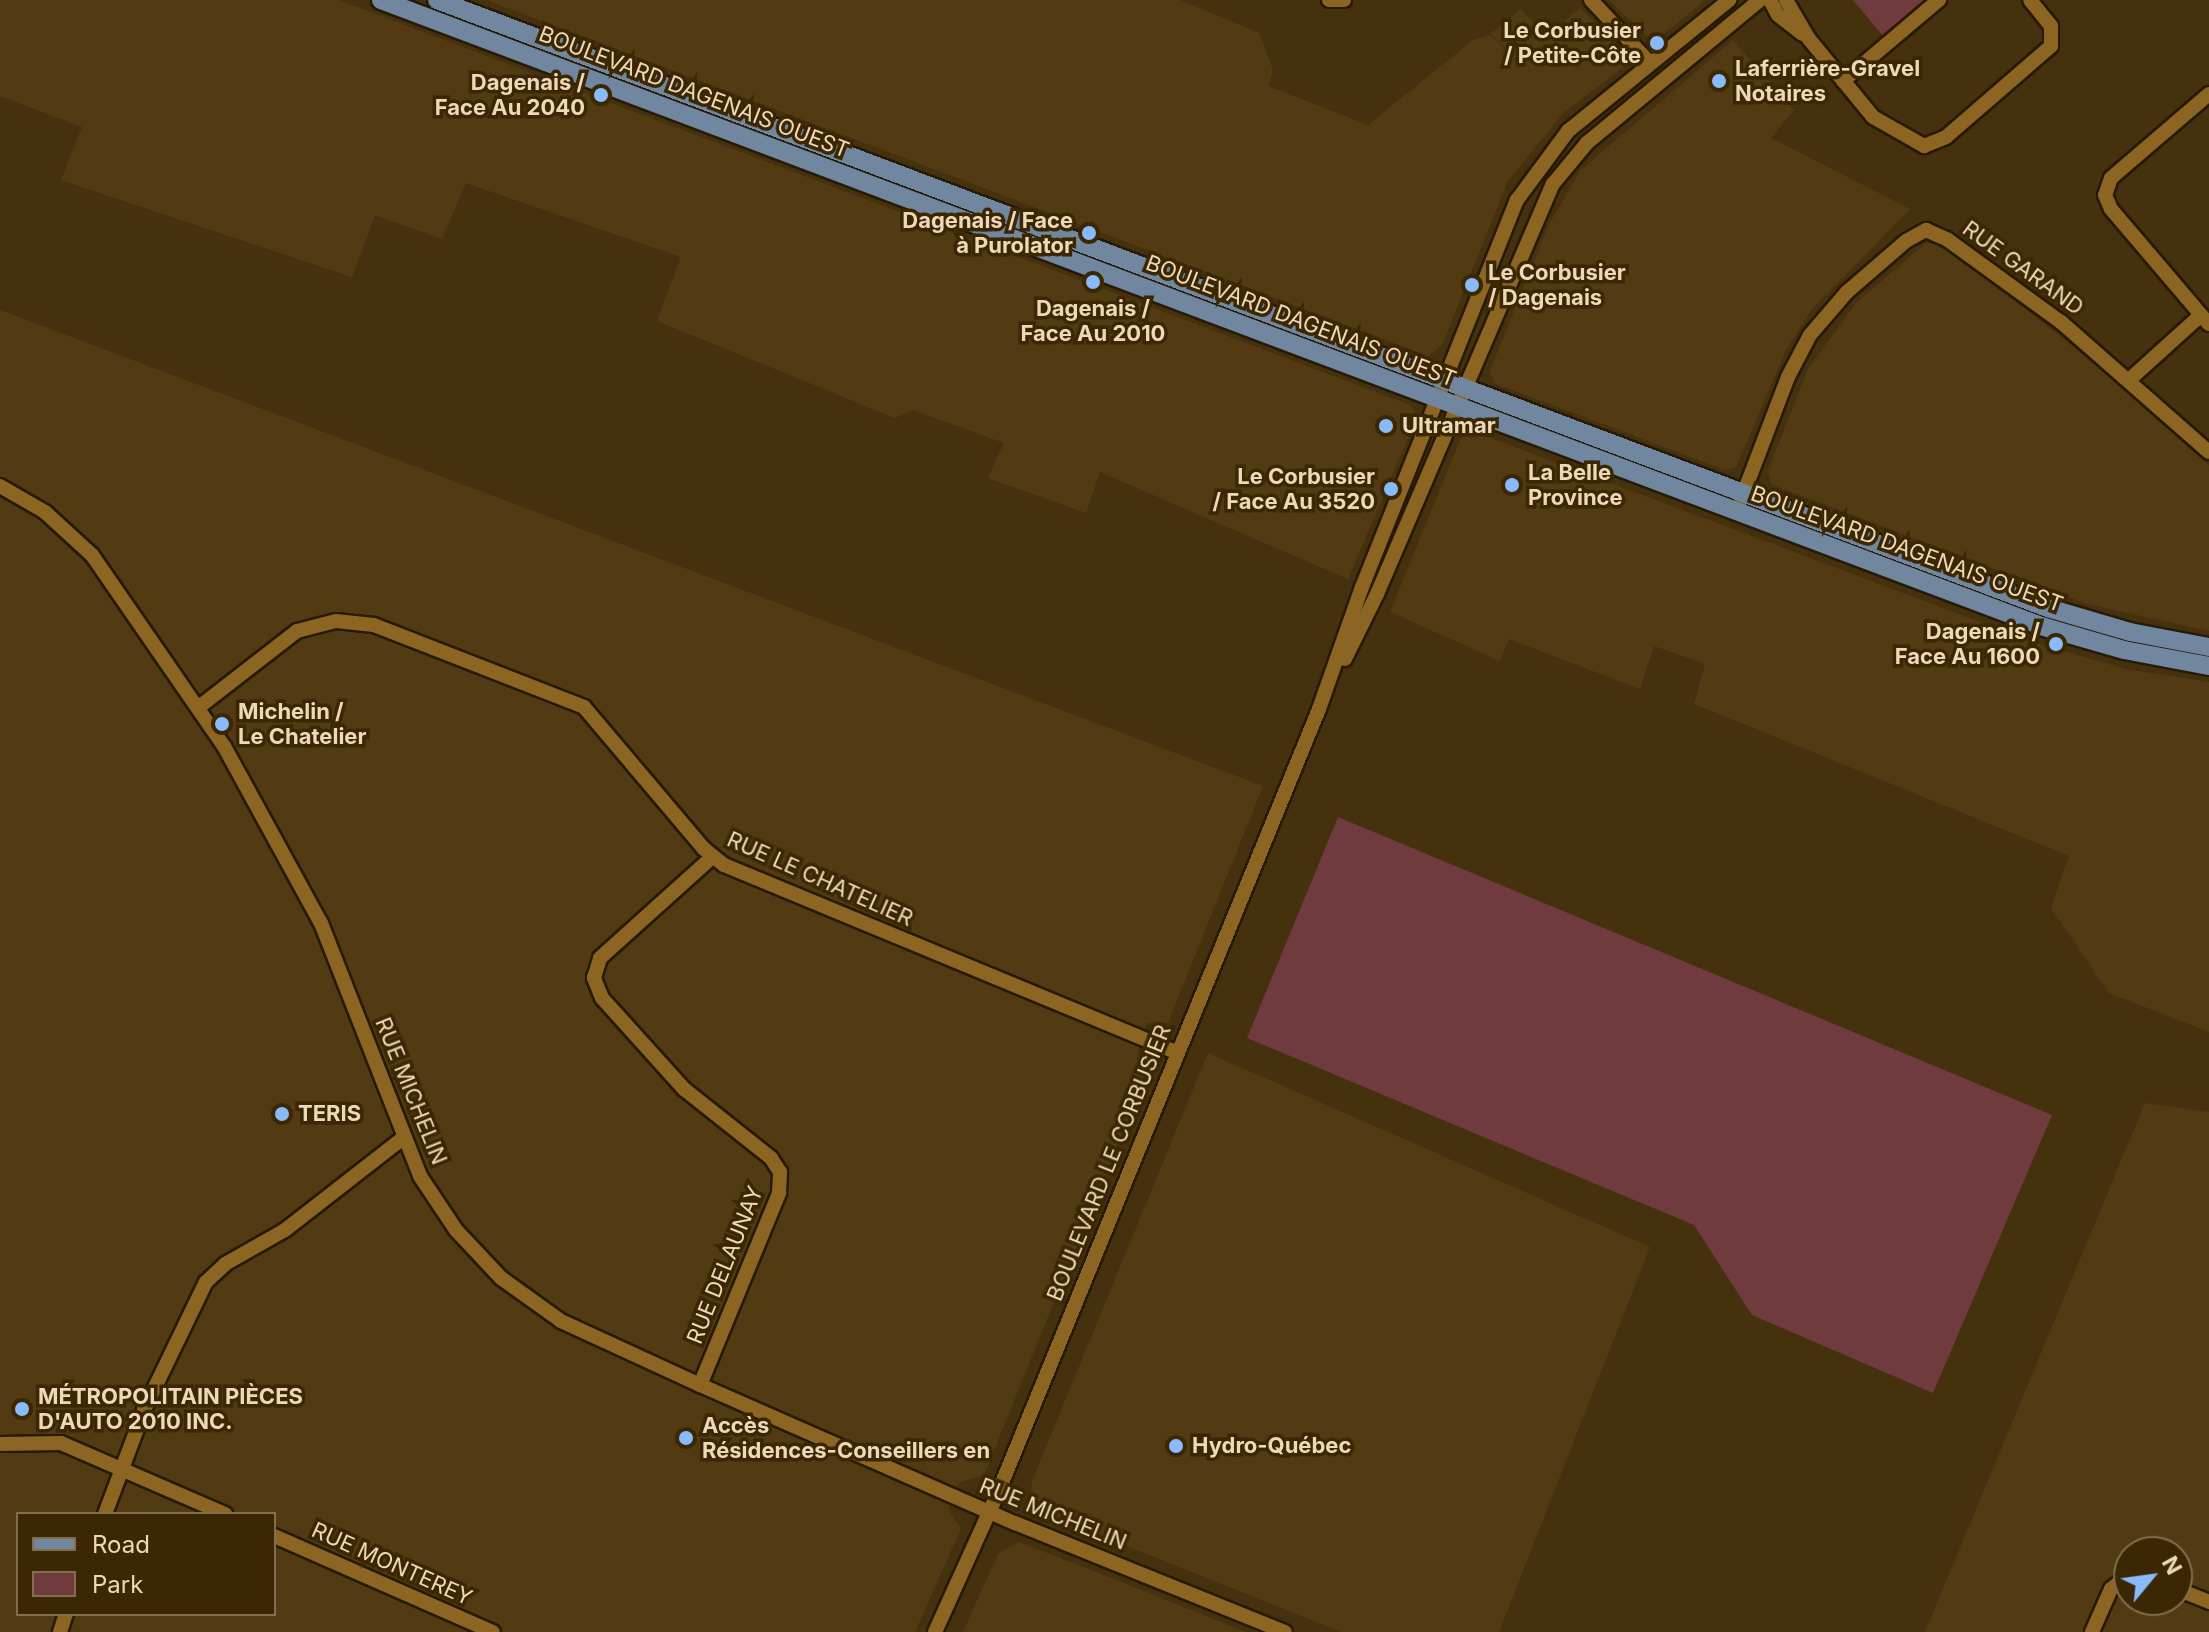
<!DOCTYPE html>
<html>
<head>
<meta charset="utf-8">
<style>
	body { margin:0 }
	#map { position:relative; width:2209px; height:1632px; overflow:hidden; background:#46310f; font-family:Inter,sans-serif }
	div>[style] { position:absolute }
	.built>* { inset:0; background:#523a13 }
	.green>* { inset:0; background:#6f3b3f }
	.roads { filter:drop-shadow(2px 0 #271a06) drop-shadow(-2px 0 #271a06) drop-shadow(0 2px #271a06) drop-shadow(0 -2px #271a06) }
	.minor>* { height:14px; margin:-7px; padding:0 7px; transform-origin:7px; border-radius:7px; background:#8c6523 }
	.major>* { height:18px; margin:-9px; padding:0 9px; transform-origin:9px; border-radius:9px; background:#71879f }
	.dots>* { width:22px; height:22px; translate:-50% -50%; box-sizing:border-box; border:4px solid #3b2703; border-radius:50% }
	span { translate:-50% -50%; white-space:nowrap; text-align:center; line-height:1.15; -webkit-text-stroke:7px #3b2703; paint-order:stroke }
	.poi-label { font-size:22px; color:#eed8b9; font-weight:700 }
	.right { translate:-100% -50%; text-align:right }
	.left { translate:0 -50%; text-align:left }
	.street-label { font-size:22px; color:#eed8b9 }
	.legend { position:absolute; left:16px; top:1512px; width:260px; height:104px; box-sizing:border-box; background:#3b2703; border:2px solid #836e4c; margin:0; padding:10px 14px; list-style:none; font-size:24px; color:#eed8b9 }
	.legend li { display:flex; align-items:center; gap:16px; height:40px }
	.legend b { width:40px; border:2px solid #836e4c }
	.north { position:absolute; left:2113px; top:1536px; width:80px; height:80px; box-sizing:border-box; background:#3b2703; border:2px solid #836e4c; border-radius:50%; rotate:61deg; font-size:22px; font-weight:700; line-height:32px; text-align:center; color:#eed8b9 }
	.north::after { content:''; display:block; margin:auto; width:28px; height:36px; background:#89bafc; clip-path:polygon(50% 0,100% 100%,50% 72%,0 100%) }
</style>
</head>
<body>
<div id="map">
	<div class="built">
		<div style="clip-path:polygon(0 0,339px 0,1410px 405px,1417px 417px,1348px 579px,1100px 472px,1086px 513px,988px 478px,1004px 443px,913px 410px,895px 418px,657px 321px,681px 257px,466px 183px,442px 239px,375px 215px,352px 277px,61px 180px,82px 127px,0 96px)"></div>
		<div style="clip-path:polygon(486px 0,1180px 0,1259px 33px,1273px 70px,1268px 86px,1368px 125px,1473px 40px,1491px 35px,1526px 71px,1491px 33px,1521px 9px,1547px 37px,1580px 8px,1626px 54px,1626px 65px,1564px 112px,1508px 181px,1442px 345px,1428px 356px)"></div>
		<div style="clip-path:polygon(1609px 0,1701px 0,1703px 2px,1653px 43px)"></div>
		<div style="clip-path:polygon(1733px 40px,1794px 110px,1771px 138px,1910px 209px,1812px 309px,1786px 350px,1736px 467px,1725px 470px,1496px 384px,1489px 373px,1549px 224px,1581px 170px)"></div>
		<div style="clip-path:polygon(1926px 243px,1942px 245px,2096px 364px,2209px 465px,2209px 631px,2087px 604px,1771px 484px,1768px 471px,1808px 369px,1856px 303px)"></div>
		<div style="clip-path:polygon(evenodd,0 310px,1263px 786px,1168px 1023px,1147px 1023px,1137px 1055px,1149px 1067px,984px 1475px,960px 1482px,948px 1510px,961px 1528px,915px 1632px,0 1632px,0 310px,18px 1514px,274px 1514px,274px 1614px,18px 1614px,18px 1514px)"></div>
		<div style="clip-path:polygon(1475px 432px,2036px 643px,2125px 669px,2209px 682px,2209px 1032px,2109px 993px,2051px 908px,2069px 856px,1694px 704px,1705px 664px,1654px 646px,1640px 689px,1509px 639px,1500px 661px,1390px 612px,1461px 438px)"></div>
		<div style="clip-path:polygon(1208px 1053px,1650px 1247px,1499px 1632px,1341px 1632px,1030px 1507px,1032px 1481px)"></div>
		<div style="clip-path:polygon(evenodd,2145px 1103px,2209px 1112px,2209px 1632px,1925px 1632px,2145px 1103px,2129px 1552px,2177px 1552px,2177px 1600px,2129px 1600px,2129px 1552px)"></div>
		<div style="clip-path:polygon(1019px 1542px,1129px 1585px,1245px 1632px,963px 1632px,998px 1554px)"></div>
	</div>
	<div class="green">
		<div style="clip-path:polygon(1853px 0,1928px 0,1884px 37px)"></div>
		<div style="clip-path:polygon(1338px 817px,2052px 1115px,1933px 1393px,1752px 1315px,1694px 1225px,1247px 1038px)"></div>
	</div>
	<div class="roads">
		<div class="minor">
			<div style="left:1329px;top:0;width:15px"></div>
			<div style="left:1591px;top:0;width:86px;rotate:46.9deg"></div>
			<div style="left:1770px;top:0;width:17px;rotate:62deg"></div>
			<div style="left:1778px;top:15px;width:31px;rotate:38deg"></div>
			<div style="left:1786px;top:0;width:45px;rotate:59.5deg"></div>
			<div style="left:1809px;top:39px;width:101px;rotate:50.6deg"></div>
			<div style="left:1873px;top:117px;width:59px;rotate:29.6deg"></div>
			<div style="left:1924px;top:146px;width:24px;rotate:-22deg"></div>
			<div style="left:1946px;top:137px;width:139px;rotate:-40.9deg"></div>
			<div style="left:2051px;top:46px;width:20px;rotate:-90deg"></div>
			<div style="left:2051px;top:26px;width:33px;rotate:-129deg"></div>
			<div style="left:1843px;top:81px;width:126px;rotate:-40.2deg"></div>
			<div style="left:2209px;top:94px;width:129px;rotate:139.4deg"></div>
			<div style="left:2111px;top:178px;width:18px;rotate:109deg"></div>
			<div style="left:2105px;top:195px;width:15px;rotate:67deg"></div>
			<div style="left:2111px;top:209px;width:151px;rotate:49.6deg"></div>
			<div style="left:2129px;top:380px;width:97px;rotate:-42.1deg"></div>
			<div style="left:0;top:486px;width:52px;rotate:30deg"></div>
			<div style="left:45px;top:512px;width:64px;rotate:42.5deg"></div>
			<div style="left:92px;top:555px;width:234px;rotate:55.4deg"></div>
			<div style="left:225px;top:748px;width:200px;rotate:61.3deg"></div>
			<div style="left:321px;top:923px;width:272px;rotate:68.6deg"></div>
			<div style="left:420px;top:1176px;width:65px;rotate:56.3deg"></div>
			<div style="left:456px;top:1230px;width:66px;rotate:46.8deg"></div>
			<div style="left:501px;top:1278px;width:74px;rotate:35.6deg"></div>
			<div style="left:561px;top:1321px;width:153px;rotate:24.7deg"></div>
			<div style="left:700px;top:1385px;width:344px;rotate:23.7deg"></div>
			<div style="left:1015px;top:1523px;width:291px;rotate:22deg"></div>
			<div style="left:1741px;top:500px;width:132px;rotate:-69.1deg"></div>
			<div style="left:1788px;top:377px;width:47px;rotate:-62.4deg"></div>
			<div style="left:1810px;top:335px;width:57px;rotate:-49.3deg"></div>
			<div style="left:1847px;top:292px;width:78px;rotate:-40.8deg"></div>
			<div style="left:1906px;top:241px;width:23px;rotate:-29deg"></div>
			<div style="left:1926px;top:230px;width:24px;rotate:24deg"></div>
			<div style="left:1948px;top:240px;width:140px;rotate:36deg"></div>
			<div style="left:2061px;top:322px;width:197px;rotate:41.3deg"></div>
			<div style="left:1345px;top:659px;width:72px;rotate:-63.8deg"></div>
			<div style="left:1377px;top:594px;width:446px;rotate:-66.8deg"></div>
			<div style="left:1553px;top:184px;width:53px;rotate:-50.3deg"></div>
			<div style="left:1587px;top:143px;width:224px;rotate:-39.6deg"></div>
			<div style="left:199px;top:707px;width:124px;rotate:-37.8deg"></div>
			<div style="left:297px;top:631px;width:40px;rotate:-14.4deg"></div>
			<div style="left:336px;top:621px;width:38px;rotate:6deg"></div>
			<div style="left:374px;top:625px;width:225px;rotate:21.3deg"></div>
			<div style="left:584px;top:707px;width:185px;rotate:49.8deg"></div>
			<div style="left:703px;top:848px;width:27px;rotate:39deg"></div>
			<div style="left:724px;top:865px;width:491px;rotate:22.5deg"></div>
			<div style="left:700px;top:1385px;width:208px;rotate:-67.6deg"></div>
			<div style="left:779px;top:1193px;width:21px;rotate:-87deg"></div>
			<div style="left:780px;top:1172px;width:17px;rotate:-123deg"></div>
			<div style="left:771px;top:1158px;width:111px;rotate:-141.6deg"></div>
			<div style="left:684px;top:1089px;width:122px;rotate:-132deg"></div>
			<div style="left:602px;top:998px;width:22px;rotate:-112deg"></div>
			<div style="left:594px;top:978px;width:21px;rotate:-73deg"></div>
			<div style="left:600px;top:958px;width:151px;rotate:-42deg"></div>
			<div style="left:0;top:1444px;width:61px;rotate:-0.9deg"></div>
			<div style="left:61px;top:1443px;width:179px;rotate:23.4deg"></div>
			<div style="left:105px;top:1514px;width:111px;rotate:-69.4deg"></div>
			<div style="left:144px;top:1410px;width:142px;rotate:-64.2deg"></div>
			<div style="left:206px;top:1282px;width:26px;rotate:-43deg"></div>
			<div style="left:225px;top:1264px;width:69px;rotate:-29.5deg"></div>
			<div style="left:285px;top:1230px;width:148px;rotate:-37.9deg"></div>
			<div style="left:274px;top:1536px;width:239px;rotate:23.7deg"></div>
			<div style="left:2177px;top:1589px;width:35px;rotate:22deg"></div>
			<div style="left:60px;top:1632px;width:19px;rotate:-72deg"></div>
			<div style="left:935px;top:1632px;width:150px;rotate:-65.7deg"></div>
			<div style="left:997px;top:1495px;width:849px;rotate:-67.72deg"></div>
			<div style="left:1319px;top:709px;width:129px;rotate:-70.6deg"></div>
			<div style="left:1362px;top:587px;width:417px;rotate:-68.2deg"></div>
			<div style="left:1517px;top:200px;width:86px;rotate:-53.5deg"></div>
			<div style="left:1568px;top:131px;width:208px;rotate:-39.1deg"></div>
			<div style="left:2092px;top:1632px;width:47px;rotate:-66.2deg"></div>
			<div style="left:2111px;top:1589px;width:23px;rotate:-38deg"></div>
		</div>
		<div class="major">
			<div style="left:381px;top:0;width:1774px;rotate:20.66deg"></div>
			<div style="left:2041px;top:626px;width:86px;rotate:16.1deg"></div>
			<div style="left:2124px;top:650px;width:86px;rotate:10.7deg"></div>
			<div style="left:437px;top:0;width:1722px;rotate:20.68deg"></div>
			<div style="left:2048px;top:608px;width:85px;rotate:16.3deg"></div>
			<div style="left:2130px;top:632px;width:80px;rotate:10.8deg"></div>
		</div>
	</div>
	<div class="dots">
		<div style="left:1657px;top:43px;background:#89bafc"></div>
		<div style="left:1719px;top:81px;background:#89bafc"></div>
		<div style="left:601px;top:95px;background:#89bafc"></div>
		<div style="left:1089px;top:233px;background:#89bafc"></div>
		<div style="left:1093px;top:282px;background:#89bafc"></div>
		<div style="left:1472px;top:285px;background:#89bafc"></div>
		<div style="left:1386px;top:426px;background:#89bafc"></div>
		<div style="left:1512px;top:485px;background:#89bafc"></div>
		<div style="left:1391px;top:489px;background:#89bafc"></div>
		<div style="left:2056px;top:644px;background:#89bafc"></div>
		<div style="left:222px;top:724px;background:#89bafc"></div>
		<div style="left:282px;top:1114px;background:#89bafc"></div>
		<div style="left:22px;top:1409px;background:#89bafc"></div>
		<div style="left:686px;top:1438px;background:#89bafc"></div>
		<div style="left:1176px;top:1446px;background:#89bafc"></div>
	</div>
	<div class="poi-label">
		<span class="right" style="left:1641px;top:43px">Le Corbusier<br>/ Petite-Côte</span>
		<span class="left" style="left:1735px;top:81px">Laferrière-Gravel<br>Notaires</span>
		<span class="right" style="left:585px;top:95px">Dagenais /<br>Face Au 2040</span>
		<span class="right" style="left:1073px;top:233px">Dagenais / Face<br>à Purolator</span>
		<span class="left" style="left:1488px;top:285px">Le Corbusier<br>/ Dagenais</span>
		<span style="left:1093px;top:321px">Dagenais /<br>Face Au 2010</span>
		<span class="left" style="left:1402px;top:426px">Ultramar</span>
		<span class="left" style="left:1528px;top:485px">La Belle<br>Province</span>
		<span class="right" style="left:1375px;top:489px">Le Corbusier<br>/ Face Au 3520</span>
		<span class="right" style="left:2040px;top:644px">Dagenais /<br>Face Au 1600</span>
		<span class="left" style="left:238px;top:724px">Michelin /<br>Le Chatelier</span>
		<span class="left" style="left:298px;top:1114px">TERIS</span>
		<span class="left" style="left:38px;top:1409px">MÉTROPOLITAIN PIÈCES<br>D'AUTO 2010 INC.</span>
		<span class="left" style="left:702px;top:1438px">Accès<br>Résidences-Conseillers en</span>
		<span class="left" style="left:1192px;top:1446px">Hydro-Québec</span>
	</div>
	<div class="street-label">
		<span style="left:694px;top:92px;rotate:21deg">BOULEVARD DAGENAIS OUEST</span>
		<span style="left:2023px;top:268px;rotate:36deg">RUE GARAND</span>
		<span style="left:1301px;top:321px;rotate:21deg">BOULEVARD DAGENAIS OUEST</span>
		<span style="left:1907px;top:549px;rotate:20deg">BOULEVARD DAGENAIS OUEST</span>
		<span style="left:820px;top:879px;rotate:24deg">RUE LE CHATELIER</span>
		<span style="left:411px;top:1091px;rotate:68deg">RUE MICHELIN</span>
		<span style="left:1109px;top:1163px;rotate:-68deg">BOULEVARD LE CORBUSIER</span>
		<span style="left:725px;top:1265px;rotate:-68deg">RUE DELAUNAY</span>
		<span style="left:1053px;top:1514px;rotate:22deg">RUE MICHELIN</span>
		<span style="left:392px;top:1564px;rotate:24deg">RUE MONTEREY</span>
	</div>
	<ul class="legend">
	<li><b style="height:10px;background:#71879f"></b>Road</li>
	<li><b style="height:22px;background:#6f3b3f"></b>Park</li>
	</ul>
	<div class="north">N</div>
</div>
</body>
</html>
